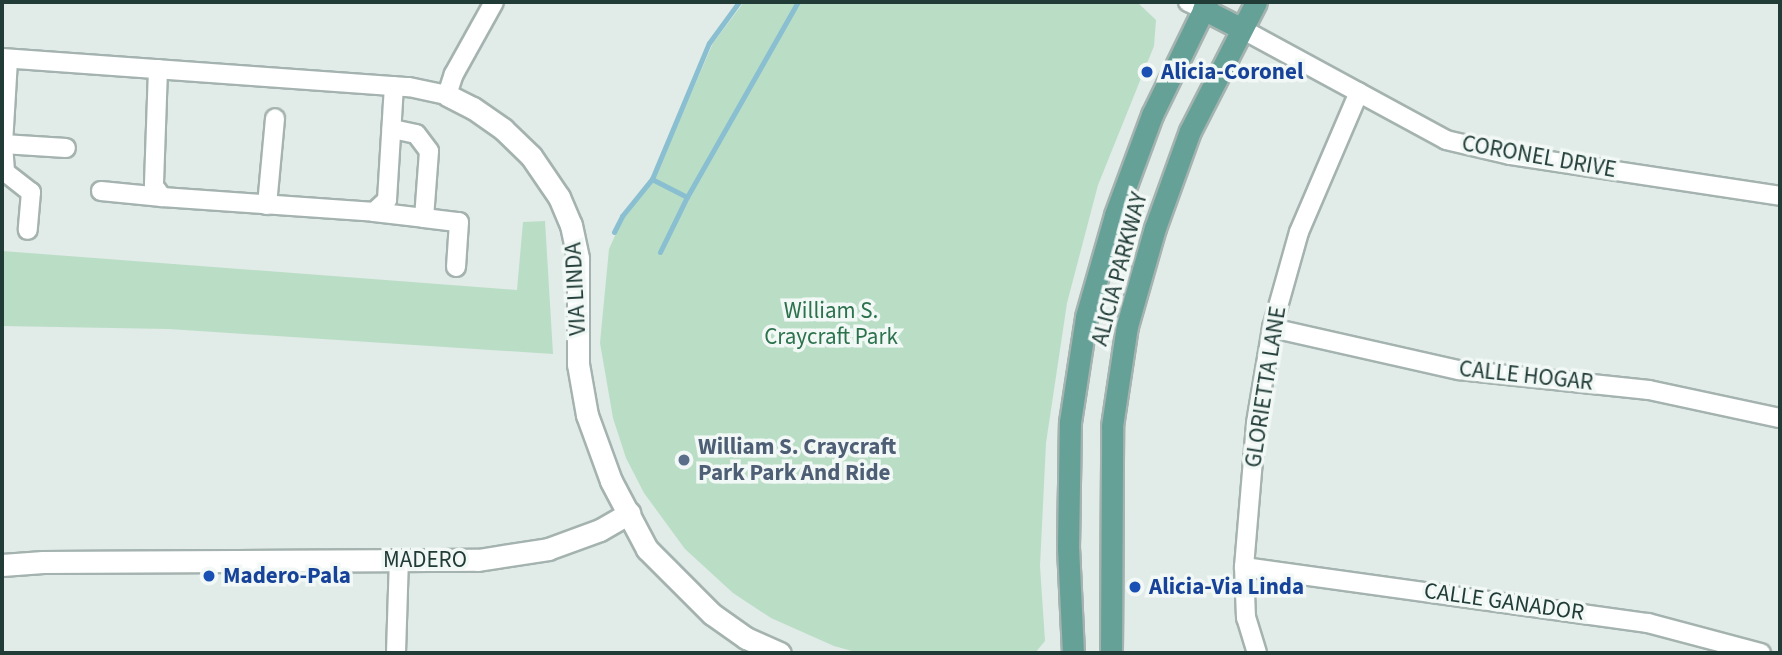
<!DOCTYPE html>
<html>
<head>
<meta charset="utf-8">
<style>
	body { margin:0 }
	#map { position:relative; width:1782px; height:655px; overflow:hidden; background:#e1ebe8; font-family:"Source Sans 3",sans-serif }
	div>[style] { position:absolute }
	.green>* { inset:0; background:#baddc6 }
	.stream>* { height:5px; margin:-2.5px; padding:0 2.5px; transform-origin:2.5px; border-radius:2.5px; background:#89bfd0 }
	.roads { filter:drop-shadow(2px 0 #a4b3af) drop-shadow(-2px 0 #a4b3af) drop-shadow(0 2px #a4b3af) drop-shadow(0 -2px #a4b3af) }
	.street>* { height:18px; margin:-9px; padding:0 9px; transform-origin:9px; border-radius:9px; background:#fff }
	.secondary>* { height:21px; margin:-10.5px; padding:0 10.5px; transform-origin:10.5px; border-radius:10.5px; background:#fff }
	.primary>* { height:21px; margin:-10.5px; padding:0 10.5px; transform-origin:10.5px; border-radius:10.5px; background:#65a197 }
	.dots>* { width:19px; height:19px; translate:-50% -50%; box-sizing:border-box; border:4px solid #f1f8f5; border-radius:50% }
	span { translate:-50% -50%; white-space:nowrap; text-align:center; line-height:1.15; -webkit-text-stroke:7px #f1f8f5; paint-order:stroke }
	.transit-label { font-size:23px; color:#164399; font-weight:700 }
	.left { translate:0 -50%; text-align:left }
	.street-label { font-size:23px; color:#213c37 }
	.park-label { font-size:23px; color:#2c724d }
	.service-label { font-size:23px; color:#4e5e75; font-weight:700 }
	.frame { position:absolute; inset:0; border:4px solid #213c37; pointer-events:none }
</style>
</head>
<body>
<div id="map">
	<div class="green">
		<div style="clip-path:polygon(744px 2px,1137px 2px,1156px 20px,1154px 46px,1098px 185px,1067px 303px,1046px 443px,1040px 566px,1045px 641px,1035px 653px,859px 653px,834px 646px,771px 618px,733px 593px,685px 549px,644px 493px,626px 458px,613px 418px,600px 343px,609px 249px,623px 218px,653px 181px,713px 43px)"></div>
		<div style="clip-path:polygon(545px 221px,553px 354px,169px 329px,2px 326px,2px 251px,517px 290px,523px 222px)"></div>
	</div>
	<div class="stream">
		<div style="left:687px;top:197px;width:39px;rotate:-153deg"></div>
		<div style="left:652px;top:179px;width:147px;rotate:-67.3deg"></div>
		<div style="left:709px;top:43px;width:51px;rotate:-53.8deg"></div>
		<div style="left:614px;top:232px;width:18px;rotate:-63deg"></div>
		<div style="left:622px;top:216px;width:48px;rotate:-51deg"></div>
		<div style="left:660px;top:252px;width:61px;rotate:-63.9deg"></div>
		<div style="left:687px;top:197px;width:224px;rotate:-60.4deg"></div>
	</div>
	<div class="roads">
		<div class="street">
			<div style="left:1188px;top:2px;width:17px;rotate:25deg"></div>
			<div style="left:1240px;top:28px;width:234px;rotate:28.5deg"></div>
			<div style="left:1446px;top:140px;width:66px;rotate:13.2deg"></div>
			<div style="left:1510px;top:155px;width:273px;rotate:8.6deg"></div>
			<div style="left:2px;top:58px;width:408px;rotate:4.1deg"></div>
			<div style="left:409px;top:87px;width:39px;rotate:12deg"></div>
			<div style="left:447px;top:95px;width:22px;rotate:-72deg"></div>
			<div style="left:454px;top:74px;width:82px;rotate:-60.9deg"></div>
			<div style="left:158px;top:69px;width:117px;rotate:92deg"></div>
			<div style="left:154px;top:186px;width:14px;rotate:54deg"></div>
			<div style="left:162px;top:197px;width:213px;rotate:4deg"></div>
			<div style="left:374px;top:212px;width:18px;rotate:-43deg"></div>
			<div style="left:387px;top:200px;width:114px;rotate:-86.5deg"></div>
			<div style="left:3px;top:144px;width:63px;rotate:3.6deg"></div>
			<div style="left:5px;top:172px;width:33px;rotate:38deg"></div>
			<div style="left:31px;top:192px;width:38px;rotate:95deg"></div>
			<div style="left:2px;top:173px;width:3px;rotate:-18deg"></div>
			<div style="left:5px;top:172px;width:28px;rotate:-94deg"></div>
			<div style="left:3px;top:144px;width:85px;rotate:-86.6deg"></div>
			<div style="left:101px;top:191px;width:61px;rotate:5.6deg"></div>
			<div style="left:267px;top:205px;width:87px;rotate:-84.7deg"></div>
			<div style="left:374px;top:212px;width:50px;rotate:6.8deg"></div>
			<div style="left:424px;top:218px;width:67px;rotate:-85.7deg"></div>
			<div style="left:429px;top:151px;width:21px;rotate:-127deg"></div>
			<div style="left:416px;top:134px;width:25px;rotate:-168deg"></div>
			<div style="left:424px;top:218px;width:35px;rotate:7deg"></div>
			<div style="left:459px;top:222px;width:45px;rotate:93.8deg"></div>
			<div style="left:1272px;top:328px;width:192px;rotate:12.7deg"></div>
			<div style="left:1459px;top:370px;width:191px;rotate:6deg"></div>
			<div style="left:1649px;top:390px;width:134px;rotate:12.1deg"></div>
			<div style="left:1244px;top:567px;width:408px;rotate:7.9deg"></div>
			<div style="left:1648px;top:623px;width:117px;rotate:14.9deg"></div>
			<div style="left:396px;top:653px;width:93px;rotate:-88.2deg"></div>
			<div style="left:1257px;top:653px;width:37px;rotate:-107deg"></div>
			<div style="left:1246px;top:618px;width:51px;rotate:-92.2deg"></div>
			<div style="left:1244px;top:567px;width:144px;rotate:-85.2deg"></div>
			<div style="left:1256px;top:423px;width:96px;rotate:-80.4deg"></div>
			<div style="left:1272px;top:328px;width:100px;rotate:-74.3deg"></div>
			<div style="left:1299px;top:232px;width:152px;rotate:-66.8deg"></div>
		</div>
		<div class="secondary">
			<div style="left:447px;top:95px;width:29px;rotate:27deg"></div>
			<div style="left:473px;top:108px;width:37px;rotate:35deg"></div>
			<div style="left:503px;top:129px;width:39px;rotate:44deg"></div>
			<div style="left:531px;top:156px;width:50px;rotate:55.7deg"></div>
			<div style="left:559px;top:197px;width:30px;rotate:67deg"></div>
			<div style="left:571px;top:225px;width:34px;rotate:78deg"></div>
			<div style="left:578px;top:258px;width:106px;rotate:90deg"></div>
			<div style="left:578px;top:364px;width:52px;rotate:80deg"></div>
			<div style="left:587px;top:415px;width:70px;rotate:70deg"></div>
			<div style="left:611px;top:481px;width:77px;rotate:62.1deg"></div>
			<div style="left:647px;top:549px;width:92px;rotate:45deg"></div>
			<div style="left:712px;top:614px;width:42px;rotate:35.2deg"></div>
			<div style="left:746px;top:638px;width:37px;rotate:24deg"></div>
			<div style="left:2px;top:565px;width:41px;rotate:-4.2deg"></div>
			<div style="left:43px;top:562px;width:435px;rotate:-0.3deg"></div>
			<div style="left:478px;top:560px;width:71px;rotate:-8.9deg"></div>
			<div style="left:548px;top:549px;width:55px;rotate:-20.1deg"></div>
			<div style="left:600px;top:530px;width:34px;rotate:-30deg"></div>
		</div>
		<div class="primary">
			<div style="left:1203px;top:9px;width:42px;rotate:27.2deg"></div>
			<div style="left:1073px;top:653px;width:106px;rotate:-92.7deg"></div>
			<div style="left:1068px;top:547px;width:125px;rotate:-89.1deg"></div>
			<div style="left:1070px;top:422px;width:106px;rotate:-81.3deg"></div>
			<div style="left:1086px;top:317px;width:106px;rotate:-74.1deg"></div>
			<div style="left:1115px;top:215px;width:107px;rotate:-69.7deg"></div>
			<div style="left:1152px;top:115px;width:126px;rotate:-64deg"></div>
			<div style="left:1111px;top:653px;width:227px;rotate:-89.7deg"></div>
			<div style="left:1112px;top:426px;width:101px;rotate:-81.5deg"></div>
			<div style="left:1127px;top:326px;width:102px;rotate:-74.1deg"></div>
			<div style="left:1155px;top:228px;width:103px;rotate:-70.2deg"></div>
			<div style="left:1190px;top:131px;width:145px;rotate:-62.9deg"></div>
		</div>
	</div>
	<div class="dots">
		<div style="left:1147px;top:72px;background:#1a4fb4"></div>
		<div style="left:684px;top:460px;background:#5c6f8a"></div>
		<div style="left:209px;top:576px;background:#1a4fb4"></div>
		<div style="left:1135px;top:587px;background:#1a4fb4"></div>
	</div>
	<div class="transit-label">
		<span class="left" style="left:1161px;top:72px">Alicia-Coronel</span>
		<span class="left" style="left:223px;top:576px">Madero-Pala</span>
		<span class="left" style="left:1149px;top:587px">Alicia-Via Linda</span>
	</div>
	<div class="street-label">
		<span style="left:1539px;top:157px;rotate:10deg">CORONEL DRIVE</span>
		<span style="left:1120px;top:269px;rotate:-75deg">ALICIA PARKWAY</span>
		<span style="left:576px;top:289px;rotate:-93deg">VIA LINDA</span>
		<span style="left:1526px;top:376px;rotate:6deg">CALLE HOGAR</span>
		<span style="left:1266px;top:387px;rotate:-81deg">GLORIETTA LANE</span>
		<span style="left:425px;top:560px">MADERO</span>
		<span style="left:1504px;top:602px;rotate:8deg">CALLE GANADOR</span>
	</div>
	<div class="park-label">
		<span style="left:831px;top:324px">William S.<br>Craycraft Park</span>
	</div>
	<div class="service-label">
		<span class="left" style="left:698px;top:460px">William S. Craycraft<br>Park Park And Ride</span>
	</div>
	<div class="frame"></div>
</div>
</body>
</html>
